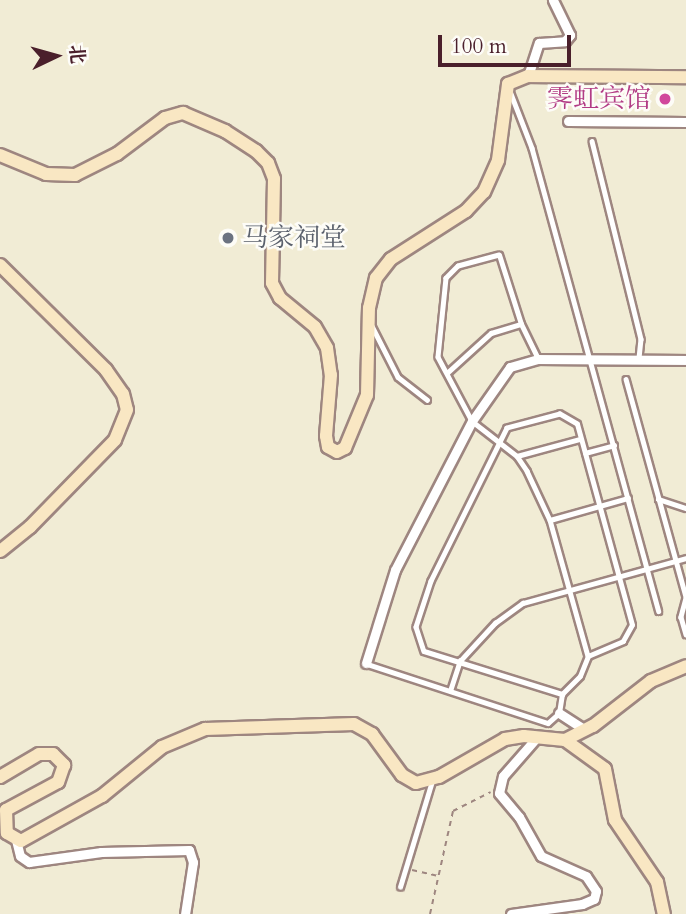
<!DOCTYPE html>
<html>
<head>
<meta charset="utf-8">
<style>
	body { margin:0 }
	#map { position:relative; width:686px; height:914px; overflow:hidden; background:#f1ecd5; font-family:Cardo,"Noto Serif SC",serif }
	div>[style] { position:absolute }
	.path>* { height:2px; margin-top:-1px; transform-origin:0; background:repeating-linear-gradient(90deg,#9e8680 0 5px,transparent 0 10px) }
	.roads { filter:drop-shadow(2px 0 #9e8680) drop-shadow(-2px 0 #9e8680) drop-shadow(0 2px #9e8680) drop-shadow(0 -2px #9e8680) }
	.lane>* { height:4.5px; margin:-2.25px; padding:0 2.25px; transform-origin:2.25px; border-radius:2.25px; background:#fff }
	.street>* { height:9px; margin:-4.5px; padding:0 4.5px; transform-origin:4.5px; border-radius:4.5px; background:#fff }
	.secondary>* { height:12px; margin:-6px; padding:0 6px; transform-origin:6px; border-radius:6px; background:#f9e7c3 }
	.dots>* { width:19px; height:19px; translate:-50% -50%; box-sizing:border-box; border:4px solid #fdfcf7; border-radius:50% }
	span { translate:-50% -50%; white-space:nowrap; text-align:center; line-height:1.15; -webkit-text-stroke:5px #fdfcf7; paint-order:stroke }
	.hotel-label { font-size:26px; color:#b23c85 }
	.right { translate:-100% -50%; text-align:right }
	.worship-label { font-size:26px; color:#5b616d }
	.left { translate:0 -50%; text-align:left }
	.north { position:absolute; left:21px; top:21px; width:70px; height:70px; -webkit-text-stroke:5px #fdfcf7; paint-order:stroke; rotate:85deg; font-size:19px; font-weight:700; line-height:28px; text-align:center; color:#4a1f2b }
	.north::after { content:''; display:block; margin:auto; width:24px; height:32px; background:#4a1f2b; clip-path:polygon(50% 0,100% 100%,50% 72%,0 100%) }
	.scale { position:absolute; left:438px; top:35px; width:133px; height:32px; box-sizing:border-box; border:4px solid #4a1f2b; border-top:0; padding-left:9px; font-size:21px; line-height:24px; white-space:nowrap; color:#4a1f2b; -webkit-text-stroke:5px #fdfcf7; paint-order:stroke }
</style>
</head>
<body>
<div id="map">
	<div class="path">
		<div style="left:412px;top:870px;width:27px;rotate:13deg"></div>
		<div style="left:430px;top:914px;width:106px;rotate:-77.4deg"></div>
		<div style="left:453px;top:811px;width:42px;rotate:-26.6deg"></div>
	</div>
	<div class="roads">
		<div class="lane">
			<div style="left:510px;top:91px;width:61px;rotate:68.9deg"></div>
			<div style="left:532px;top:148px;width:480px;rotate:74.7deg"></div>
			<div style="left:592px;top:141px;width:204px;rotate:76.1deg"></div>
			<div style="left:641px;top:339px;width:20px;rotate:96deg"></div>
			<div style="left:371px;top:324px;width:59px;rotate:63deg"></div>
			<div style="left:398px;top:377px;width:37px;rotate:38deg"></div>
			<div style="left:538px;top:359px;width:39px;rotate:-116deg"></div>
			<div style="left:521px;top:324px;width:72px;rotate:-107.7deg"></div>
			<div style="left:499px;top:255px;width:42px;rotate:165deg"></div>
			<div style="left:458px;top:266px;width:17px;rotate:135deg"></div>
			<div style="left:446px;top:278px;width:79px;rotate:95.8deg"></div>
			<div style="left:438px;top:357px;width:72px;rotate:62deg"></div>
			<div style="left:472px;top:421px;width:57px;rotate:37.9deg"></div>
			<div style="left:517px;top:456px;width:18px;rotate:56deg"></div>
			<div style="left:527px;top:471px;width:54px;rotate:64.9deg"></div>
			<div style="left:550px;top:520px;width:141px;rotate:74.4deg"></div>
			<div style="left:447px;top:373px;width:59px;rotate:-42.3deg"></div>
			<div style="left:491px;top:333px;width:31px;rotate:-17deg"></div>
			<div style="left:626px;top:379px;width:226px;rotate:74.6deg"></div>
			<div style="left:585px;top:453px;width:30px;rotate:-15deg"></div>
			<div style="left:517px;top:456px;width:65px;rotate:-15.1deg"></div>
			<div style="left:658px;top:499px;width:29px;rotate:18deg"></div>
			<div style="left:550px;top:520px;width:81px;rotate:-15.8deg"></div>
			<div style="left:686px;top:598px;width:20px;rotate:105deg"></div>
			<div style="left:681px;top:617px;width:18px;rotate:74deg"></div>
			<div style="left:367px;top:664px;width:190px;rotate:18.1deg"></div>
			<div style="left:548px;top:723px;width:15px;rotate:-42deg"></div>
			<div style="left:559px;top:713px;width:19px;rotate:-81deg"></div>
			<div style="left:562px;top:694px;width:25px;rotate:-45deg"></div>
			<div style="left:580px;top:676px;width:22px;rotate:-68deg"></div>
			<div style="left:588px;top:656px;width:38px;rotate:-23deg"></div>
			<div style="left:623px;top:641px;width:18px;rotate:-61deg"></div>
			<div style="left:632px;top:625px;width:208px;rotate:-105.3deg"></div>
			<div style="left:577px;top:424px;width:20px;rotate:-150deg"></div>
			<div style="left:560px;top:414px;width:55px;rotate:165.2deg"></div>
			<div style="left:507px;top:428px;width:171px;rotate:116.4deg"></div>
			<div style="left:431px;top:581px;width:48px;rotate:108.1deg"></div>
			<div style="left:416px;top:627px;width:25px;rotate:72deg"></div>
			<div style="left:424px;top:651px;width:145px;rotate:17.3deg"></div>
			<div style="left:450px;top:691px;width:32px;rotate:-72deg"></div>
			<div style="left:460px;top:661px;width:52px;rotate:-47.4deg"></div>
			<div style="left:495px;top:623px;width:34px;rotate:-36deg"></div>
			<div style="left:523px;top:603px;width:169px;rotate:-15.4deg"></div>
			<div style="left:400px;top:887px;width:111px;rotate:-73.2deg"></div>
		</div>
		<div class="street">
			<div style="left:528px;top:76px;width:35px;rotate:-72deg"></div>
			<div style="left:539px;top:43px;width:26px;rotate:-4deg"></div>
			<div style="left:565px;top:41px;width:8px;rotate:-50deg"></div>
			<div style="left:570px;top:35px;width:39px;rotate:-116deg"></div>
			<div style="left:568px;top:121px;width:118px;rotate:0.5deg"></div>
			<div style="left:366px;top:663px;width:97px;rotate:-72.7deg"></div>
			<div style="left:395px;top:570px;width:168px;rotate:-62.7deg"></div>
			<div style="left:472px;top:421px;width:66px;rotate:-54.9deg"></div>
			<div style="left:510px;top:367px;width:29px;rotate:-16deg"></div>
			<div style="left:538px;top:359px;width:148px;rotate:0.4deg"></div>
			<div style="left:559px;top:713px;width:31px;rotate:33deg"></div>
			<div style="left:16px;top:840px;width:16px;rotate:76deg"></div>
			<div style="left:20px;top:856px;width:11px;rotate:34deg"></div>
			<div style="left:29px;top:862px;width:73px;rotate:-7.9deg"></div>
			<div style="left:101px;top:852px;width:88px;rotate:-1.3deg"></div>
			<div style="left:189px;top:850px;width:13px;rotate:72deg"></div>
			<div style="left:193px;top:862px;width:53px;rotate:98.7deg"></div>
			<div style="left:511px;top:914px;width:72px;rotate:-8deg"></div>
			<div style="left:582px;top:904px;width:13px;rotate:-23deg"></div>
			<div style="left:594px;top:899px;width:8px;rotate:-76deg"></div>
			<div style="left:596px;top:891px;width:18px;rotate:-124deg"></div>
			<div style="left:586px;top:876px;width:49px;rotate:-156deg"></div>
			<div style="left:541px;top:856px;width:45px;rotate:-119.4deg"></div>
			<div style="left:519px;top:817px;width:31px;rotate:-130deg"></div>
			<div style="left:499px;top:793px;width:17px;rotate:-77deg"></div>
			<div style="left:503px;top:776px;width:53px;rotate:-48.8deg"></div>
		</div>
		<div class="secondary">
			<div style="left:0;top:155px;width:50px;rotate:22.4deg"></div>
			<div style="left:46px;top:174px;width:29px;rotate:2deg"></div>
			<div style="left:75px;top:175px;width:47px;rotate:-26.6deg"></div>
			<div style="left:117px;top:154px;width:60px;rotate:-36.9deg"></div>
			<div style="left:165px;top:118px;width:19px;rotate:-16deg"></div>
			<div style="left:183px;top:113px;width:46px;rotate:23.2deg"></div>
			<div style="left:225px;top:131px;width:37px;rotate:33deg"></div>
			<div style="left:256px;top:151px;width:17px;rotate:45deg"></div>
			<div style="left:268px;top:163px;width:17px;rotate:69deg"></div>
			<div style="left:274px;top:179px;width:104px;rotate:91.1deg"></div>
			<div style="left:272px;top:283px;width:17px;rotate:62deg"></div>
			<div style="left:280px;top:298px;width:45px;rotate:39.6deg"></div>
			<div style="left:315px;top:327px;width:24px;rotate:60deg"></div>
			<div style="left:327px;top:348px;width:27px;rotate:82deg"></div>
			<div style="left:331px;top:375px;width:61px;rotate:94.7deg"></div>
			<div style="left:326px;top:436px;width:11px;rotate:80deg"></div>
			<div style="left:328px;top:447px;width:10px;rotate:29deg"></div>
			<div style="left:337px;top:452px;width:9px;rotate:-27deg"></div>
			<div style="left:345px;top:448px;width:57px;rotate:-67.5deg"></div>
			<div style="left:367px;top:395px;width:87px;rotate:-88.7deg"></div>
			<div style="left:369px;top:308px;width:31px;rotate:-77deg"></div>
			<div style="left:376px;top:278px;width:24px;rotate:-52deg"></div>
			<div style="left:391px;top:259px;width:89px;rotate:-32.6deg"></div>
			<div style="left:466px;top:211px;width:26px;rotate:-47deg"></div>
			<div style="left:484px;top:192px;width:35px;rotate:-66deg"></div>
			<div style="left:498px;top:160px;width:77px;rotate:-82.5deg"></div>
			<div style="left:508px;top:84px;width:22px;rotate:-22deg"></div>
			<div style="left:528px;top:76px;width:158px;rotate:0.4deg"></div>
			<div style="left:0;top:265px;width:149px;rotate:44.7deg"></div>
			<div style="left:106px;top:370px;width:29px;rotate:55deg"></div>
			<div style="left:123px;top:394px;width:16px;rotate:76deg"></div>
			<div style="left:127px;top:410px;width:32px;rotate:112deg"></div>
			<div style="left:115px;top:440px;width:122px;rotate:134.3deg"></div>
			<div style="left:30px;top:527px;width:38px;rotate:141deg"></div>
			<div style="left:565px;top:740px;width:31px;rotate:-27deg"></div>
			<div style="left:593px;top:726px;width:73px;rotate:-37.8deg"></div>
			<div style="left:651px;top:681px;width:38px;rotate:-23deg"></div>
			<div style="left:0;top:777px;width:45px;rotate:-30.5deg"></div>
			<div style="left:39px;top:754px;width:14px"></div>
			<div style="left:53px;top:754px;width:16px;rotate:45deg"></div>
			<div style="left:64px;top:765px;width:18px;rotate:109deg"></div>
			<div style="left:58px;top:782px;width:59px;rotate:151.7deg"></div>
			<div style="left:6px;top:810px;width:23px;rotate:88deg"></div>
			<div style="left:7px;top:833px;width:16px;rotate:30deg"></div>
			<div style="left:21px;top:841px;width:93px;rotate:-29.1deg"></div>
			<div style="left:102px;top:796px;width:77px;rotate:-39.2deg"></div>
			<div style="left:162px;top:747px;width:47px;rotate:-22.7deg"></div>
			<div style="left:205px;top:729px;width:149px;rotate:-1.9deg"></div>
			<div style="left:354px;top:724px;width:21px;rotate:29deg"></div>
			<div style="left:372px;top:734px;width:51px;rotate:53.8deg"></div>
			<div style="left:402px;top:775px;width:16px;rotate:30deg"></div>
			<div style="left:416px;top:783px;width:24px;rotate:-15deg"></div>
			<div style="left:439px;top:777px;width:76px;rotate:-29.9deg"></div>
			<div style="left:505px;top:739px;width:19px;rotate:-9deg"></div>
			<div style="left:524px;top:736px;width:41px;rotate:5.6deg"></div>
			<div style="left:565px;top:740px;width:49px;rotate:35.9deg"></div>
			<div style="left:605px;top:769px;width:52px;rotate:78.9deg"></div>
			<div style="left:615px;top:820px;width:75px;rotate:55.9deg"></div>
			<div style="left:657px;top:882px;width:33px;rotate:78deg"></div>
		</div>
	</div>
	<div class="dots">
		<div style="left:665px;top:99px;background:#d1479c"></div>
		<div style="left:228px;top:238px;background:#6b7280"></div>
	</div>
	<div class="hotel-label">
		<span class="right" style="left:651px;top:99px">霁虹宾馆</span>
	</div>
	<div class="worship-label">
		<span class="left" style="left:242px;top:238px">马家祠堂</span>
	</div>
	<div class="north">北</div>
	<div class="scale">100 m</div>
</div>
</body>
</html>
